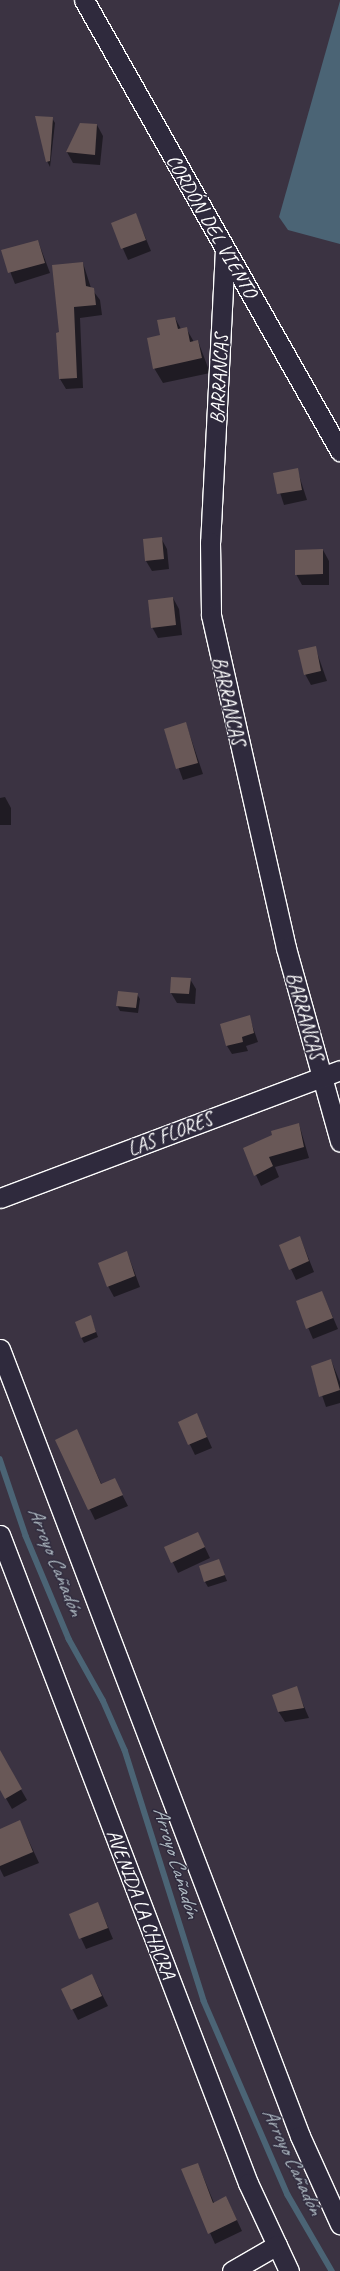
<!DOCTYPE html>
<html>
<head>
<meta charset="utf-8">
<style>
	body { margin:0 }
	#map { position:relative; width:340px; height:2271px; overflow:hidden; background:#3b3342; font-family:Caveat,sans-serif }
	div>[style] { position:absolute }
	.water>* { inset:0; background:#4b6475 }
	.shadow>* { inset:0; background:#0007 }
	.stream>* { height:5.5px; margin:-2.75px; padding:0 2.75px; transform-origin:2.75px; border-radius:2.75px; background:#4b6475 }
	.building>* { inset:0; background:#695857 }
	.roads { filter:drop-shadow(1px 0 #fff) drop-shadow(-1px 0 #fff) drop-shadow(0 1px #fff) drop-shadow(0 -1px #fff) }
	.minor>* { height:19px; margin:-9.5px; padding:0 9.5px; transform-origin:9.5px; border-radius:9.5px; background:#2f2a3d }
	span { translate:-50% -50%; white-space:nowrap; text-align:center; line-height:1.15; -webkit-text-stroke:3px #2f2a3d; paint-order:stroke }
	.street-label { font-size:20px; color:#fff }
	.water-label { font-size:21px; color:#aeb9c1; font-style:italic }
</style>
</head>
<body>
<div id="map">
	<div class="water">
		<div style="clip-path:polygon(340px 1px,340px 244px,288px 230px,279px 217px)"></div>
	</div>
	<div class="shadow">
		<div style="clip-path:polygon(52px 118px,55px 123px,50px 167px,47px 161px)"></div>
		<div style="clip-path:polygon(81px 124px,97px 125px,103px 136px,100px 165px,73px 163px,67px 152px)"></div>
		<div style="clip-path:polygon(136px 215px,151px 251px,128px 260px,112px 224px)"></div>
		<div style="clip-path:polygon(38px 241px,50px 273px,15px 284px,2px 251px)"></div>
		<div style="clip-path:polygon(83px 263px,91px 288px,100px 300px,102px 315px,80px 318px,83px 388px,66px 389px,60px 379px,61px 333px)"></div>
		<div style="clip-path:polygon(175px 318px,181px 329px,186px 328px,194px 342px,198px 341px,210px 373px,163px 383px,154px 368px,161px 336px)"></div>
		<div style="clip-path:polygon(297px 469px,307px 500px,284px 505px,274px 474px)"></div>
		<div style="clip-path:polygon(161px 538px,167px 549px,169px 569px,152px 571px,146px 561px)"></div>
		<div style="clip-path:polygon(323px 550px,329px 561px,329px 585px,302px 585px,296px 574px)"></div>
		<div style="clip-path:polygon(173px 598px,179px 609px,182px 635px,158px 638px,152px 627px)"></div>
		<div style="clip-path:polygon(315px 647px,327px 681px,311px 685px,305px 674px)"></div>
		<div style="clip-path:polygon(186px 724px,203px 774px,183px 780px,165px 730px)"></div>
		<div style="clip-path:polygon(5px 797px,11px 808px,11px 825px,0 825px,0 798px)"></div>
		<div style="clip-path:polygon(190px 979px,196px 989px,195px 1004px,177px 1003px,171px 993px)"></div>
		<div style="clip-path:polygon(137px 994px,140px 999px,138px 1013px,120px 1011px,117px 1005px)"></div>
		<div style="clip-path:polygon(249px 1016px,258px 1042px,246px 1046px,248px 1051px,232px 1054px,227px 1046px)"></div>
		<div style="clip-path:polygon(299px 1124px,309px 1158px,275px 1167px,279px 1177px,261px 1186px,244px 1149px)"></div>
		<div style="clip-path:polygon(300px 1237px,314px 1272px,296px 1280px,280px 1245px)"></div>
		<div style="clip-path:polygon(127px 1252px,140px 1287px,114px 1297px,108px 1286px)"></div>
		<div style="clip-path:polygon(322px 1292px,338px 1329px,313px 1339px,297px 1302px)"></div>
		<div style="clip-path:polygon(90px 1316px,98px 1337px,84px 1343px,81px 1337px)"></div>
		<div style="clip-path:polygon(331px 1360px,340px 1382px,340px 1403px,326px 1407px,312px 1366px)"></div>
		<div style="clip-path:polygon(197px 1414px,212px 1448px,195px 1455px,179px 1422px)"></div>
		<div style="clip-path:polygon(76px 1430px,102px 1485px,114px 1479px,128px 1506px,95px 1520px,57px 1441px)"></div>
		<div style="clip-path:polygon(198px 1533px,210px 1558px,178px 1573px,166px 1548px)"></div>
		<div style="clip-path:polygon(221px 1566px,227px 1581px,208px 1587px,205px 1582px)"></div>
		<div style="clip-path:polygon(296px 1688px,309px 1718px,285px 1722px,278px 1711px)"></div>
		<div style="clip-path:polygon(11px 1772px,27px 1800px,12px 1809px,0 1788px,0 1778px)"></div>
		<div style="clip-path:polygon(20px 1822px,39px 1863px,4px 1877px,0 1869px,0 1830px)"></div>
		<div style="clip-path:polygon(98px 1903px,113px 1939px,86px 1949px,70px 1914px)"></div>
		<div style="clip-path:polygon(92px 1975px,108px 2006px,78px 2020px,62px 1989px)"></div>
		<div style="clip-path:polygon(198px 2164px,214px 2203px,226px 2197px,242px 2231px,215px 2244px,182px 2170px)"></div>
	</div>
	<div class="stream">
		<div style="left:0;top:1459px;width:81px;rotate:71.3deg"></div>
		<div style="left:26px;top:1536px;width:112px;rotate:67.3deg"></div>
		<div style="left:69px;top:1639px;width:70px;rotate:60.9deg"></div>
		<div style="left:103px;top:1700px;width:55px;rotate:66.3deg"></div>
		<div style="left:125px;top:1750px;width:263px;rotate:72.5deg"></div>
		<div style="left:204px;top:2001px;width:211px;rotate:66.6deg"></div>
		<div style="left:288px;top:2195px;width:88px;rotate:59.9deg"></div>
	</div>
	<div class="building">
		<div style="clip-path:polygon(35px 116px,53px 117px,50px 161px,46px 162px)"></div>
		<div style="clip-path:polygon(80px 123px,97px 124px,95px 155px,66px 152px)"></div>
		<div style="clip-path:polygon(136px 213px,146px 240px,121px 249px,111px 223px)"></div>
		<div style="clip-path:polygon(38px 240px,45px 263px,8px 273px,1px 250px)"></div>
		<div style="clip-path:polygon(83px 262px,86px 286px,94px 288px,96px 305px,74px 307px,77px 378px,59px 379px,56px 333px,59px 332px,52px 265px)"></div>
		<div style="clip-path:polygon(175px 317px,178px 329px,187px 327px,190px 342px,198px 340px,202px 358px,153px 369px,147px 338px,160px 335px,157px 320px)"></div>
		<div style="clip-path:polygon(298px 468px,302px 490px,277px 494px,273px 473px)"></div>
		<div style="clip-path:polygon(162px 537px,164px 559px,145px 561px,143px 539px)"></div>
		<div style="clip-path:polygon(323px 549px,323px 574px,295px 575px,295px 550px)"></div>
		<div style="clip-path:polygon(173px 597px,176px 625px,151px 628px,148px 600px)"></div>
		<div style="clip-path:polygon(316px 646px,321px 671px,304px 675px,298px 650px)"></div>
		<div style="clip-path:polygon(186px 722px,198px 763px,176px 769px,164px 729px)"></div>
		<div style="clip-path:polygon(171px 977px,191px 978px,189px 994px,170px 993px)"></div>
		<div style="clip-path:polygon(118px 991px,138px 993px,136px 1008px,116px 1006px)"></div>
		<div style="clip-path:polygon(250px 1015px,254px 1033px,242px 1037px,243px 1042px,226px 1046px,220px 1024px)"></div>
		<div style="clip-path:polygon(299px 1123px,304px 1147px,269px 1157px,273px 1166px,254px 1176px,243px 1148px,272px 1135px,271px 1131px)"></div>
		<div style="clip-path:polygon(300px 1236px,309px 1261px,289px 1270px,279px 1245px)"></div>
		<div style="clip-path:polygon(127px 1251px,135px 1276px,107px 1287px,98px 1263px)"></div>
		<div style="clip-path:polygon(322px 1291px,333px 1318px,306px 1329px,296px 1301px)"></div>
		<div style="clip-path:polygon(91px 1315px,96px 1332px,81px 1338px,75px 1322px)"></div>
		<div style="clip-path:polygon(331px 1359px,340px 1390px,319px 1397px,311px 1366px)"></div>
		<div style="clip-path:polygon(197px 1413px,207px 1437px,188px 1445px,178px 1422px)"></div>
		<div style="clip-path:polygon(77px 1429px,101px 1484px,115px 1478px,123px 1495px,88px 1510px,55px 1440px)"></div>
		<div style="clip-path:polygon(198px 1532px,205px 1547px,171px 1563px,164px 1547px)"></div>
		<div style="clip-path:polygon(219px 1559px,225px 1575px,204px 1582px,199px 1566px)"></div>
		<div style="clip-path:polygon(297px 1686px,304px 1708px,278px 1712px,272px 1695px)"></div>
		<div style="clip-path:polygon(0 1750px,22px 1789px,5px 1799px,0 1790px)"></div>
		<div style="clip-path:polygon(20px 1820px,33px 1852px,0 1866px,0 1829px)"></div>
		<div style="clip-path:polygon(98px 1902px,108px 1928px,79px 1939px,69px 1914px)"></div>
		<div style="clip-path:polygon(92px 1974px,102px 1996px,71px 2010px,61px 1989px)"></div>
		<div style="clip-path:polygon(198px 2163px,213px 2203px,226px 2196px,237px 2220px,208px 2234px,181px 2169px)"></div>
	</div>
	<div class="roads">
		<div class="minor">
			<div style="left:84px;top:0;width:519px;rotate:60.42deg"></div>
			<div style="left:225px;top:249px;width:293px;rotate:92.9deg"></div>
			<div style="left:210px;top:542px;width:73px;rotate:89.2deg"></div>
			<div style="left:211px;top:615px;width:341px;rotate:77.3deg"></div>
			<div style="left:286px;top:948px;width:201px;rotate:74.4deg"></div>
			<div style="left:0;top:1198px;width:363px;rotate:-20.6deg"></div>
			<div style="left:0;top:1349px;width:842px;rotate:69.13deg"></div>
			<div style="left:300px;top:2136px;width:97px;rotate:65.6deg"></div>
			<div style="left:0;top:1535px;width:694px;rotate:69.06deg"></div>
			<div style="left:248px;top:2183px;width:97px;rotate:65deg"></div>
			<div style="left:232px;top:2271px;width:52px;rotate:-30deg"></div>
		</div>
	</div>
	<div class="street-label">
		<span style="left:212px;top:226px;rotate:60deg">CORDÓN DEL VIENTO</span>
		<span style="left:219px;top:379px;rotate:-87deg">BARRANCAS</span>
		<span style="left:229px;top:701px;rotate:77deg">BARRANCAS</span>
		<span style="left:305px;top:1016px;rotate:74deg">BARRANCAS</span>
		<span style="left:170px;top:1134px;rotate:-21deg">LAS FLORES</span>
		<span style="left:141px;top:1904px;rotate:69deg">AVENIDA LA CHACRA</span>
	</div>
	<div class="water-label">
		<span style="left:56px;top:1561px;rotate:68deg">Arroyo Cañadón</span>
		<span style="left:177px;top:1862px;rotate:73deg">Arroyo Cañadón</span>
		<span style="left:293px;top:2161px;rotate:65deg">Arroyo Cañadón</span>
	</div>
</div>
</body>
</html>
